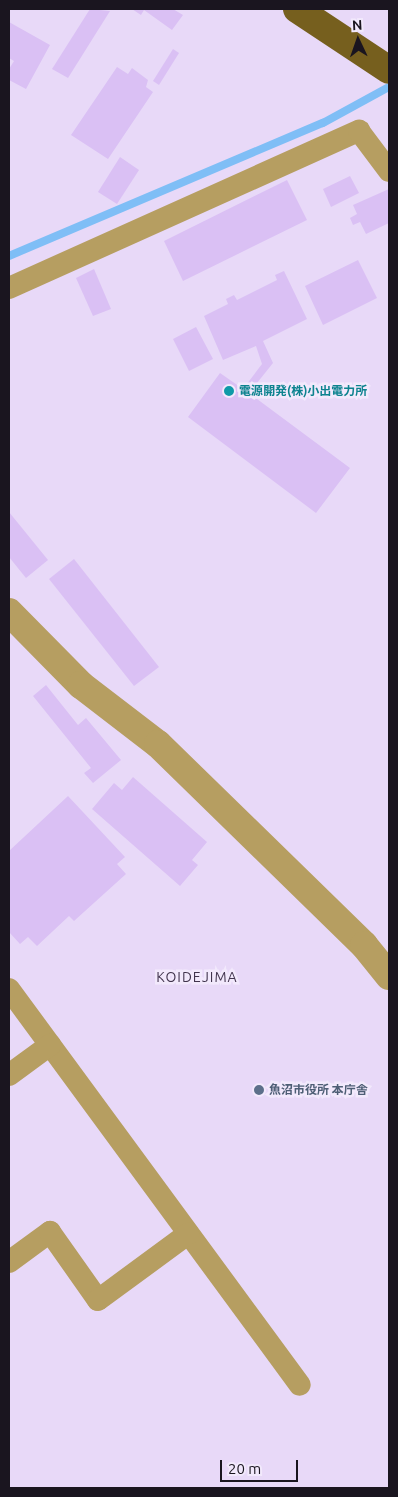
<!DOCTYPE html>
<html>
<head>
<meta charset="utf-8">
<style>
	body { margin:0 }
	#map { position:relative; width:398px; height:1497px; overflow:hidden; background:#e8d9f8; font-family:Ubuntu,"Noto Sans JP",sans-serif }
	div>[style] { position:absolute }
	.stream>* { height:8px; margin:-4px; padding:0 4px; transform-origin:4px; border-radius:4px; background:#7fbef6 }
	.building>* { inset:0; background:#dac0f4 }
	.minor>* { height:22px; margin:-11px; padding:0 11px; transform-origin:11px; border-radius:11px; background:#b69e61 }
	.tertiary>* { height:28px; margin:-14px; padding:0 14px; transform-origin:14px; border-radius:14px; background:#b69e61 }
	.trunk>* { height:28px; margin:-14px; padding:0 14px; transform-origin:14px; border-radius:14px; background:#765f1e }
	.dots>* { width:14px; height:14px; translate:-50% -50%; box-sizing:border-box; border:2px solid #f2e9fc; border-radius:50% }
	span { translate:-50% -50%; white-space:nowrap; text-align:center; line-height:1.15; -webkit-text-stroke:5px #f2e9fc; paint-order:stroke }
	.culture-label { font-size:12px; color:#0d838f; font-weight:700 }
	.left { translate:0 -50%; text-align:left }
	.service-label { font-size:12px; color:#4e5e75; font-weight:700 }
	.neighbourhood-label { font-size:14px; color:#41344d; letter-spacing:1px }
	.frame { position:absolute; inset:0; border:10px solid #1a151f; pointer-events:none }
	.north { position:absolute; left:333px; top:15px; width:50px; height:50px; -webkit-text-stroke:4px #f2e9fc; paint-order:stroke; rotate:357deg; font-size:14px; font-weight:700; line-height:20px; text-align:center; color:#1a151f }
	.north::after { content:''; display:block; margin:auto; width:18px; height:22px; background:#1a151f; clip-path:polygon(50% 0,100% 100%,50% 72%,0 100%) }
	.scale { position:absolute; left:220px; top:1460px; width:78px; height:22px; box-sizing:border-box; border:2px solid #1a151f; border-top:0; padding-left:6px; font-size:15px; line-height:18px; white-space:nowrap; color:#1a151f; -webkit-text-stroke:4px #f2e9fc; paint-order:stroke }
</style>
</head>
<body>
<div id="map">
	<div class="stream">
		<div style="left:9px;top:256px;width:341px;rotate:-23deg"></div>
		<div style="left:323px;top:123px;width:75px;rotate:-28.6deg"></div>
	</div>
	<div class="building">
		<div style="clip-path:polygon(90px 9px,110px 11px,68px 78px,52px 69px)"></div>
		<div style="clip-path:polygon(132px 9px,173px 9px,183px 15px,172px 30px,144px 10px,141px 15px)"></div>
		<div style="clip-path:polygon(9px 22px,50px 45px,26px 89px,9px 80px,9px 69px,14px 61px,9px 58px)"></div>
		<div style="clip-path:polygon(173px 49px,179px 53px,159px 85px,153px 81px)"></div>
		<div style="clip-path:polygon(117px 67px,128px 74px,132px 68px,148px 80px,146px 87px,153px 92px,108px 159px,71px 135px)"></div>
		<div style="clip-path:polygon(120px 157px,139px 170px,117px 204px,98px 192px)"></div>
		<div style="clip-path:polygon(350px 176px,359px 193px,331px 207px,323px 189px)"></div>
		<div style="clip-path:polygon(287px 180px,307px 220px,183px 281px,164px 241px)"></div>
		<div style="clip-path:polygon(389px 189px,389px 223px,366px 234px,360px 222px,353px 225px,350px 218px,357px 214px,353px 205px)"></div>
		<div style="clip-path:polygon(358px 260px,377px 298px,323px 325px,305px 286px)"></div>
		<div style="clip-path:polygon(94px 269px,111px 309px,93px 316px,76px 278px)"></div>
		<div style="clip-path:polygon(284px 271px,307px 319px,263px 341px,273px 363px,249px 393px,350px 468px,316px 513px,188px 417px,220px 373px,243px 389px,262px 364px,256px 346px,223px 360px,204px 316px,228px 304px,226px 299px,234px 295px,237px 300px,277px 280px,275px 275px)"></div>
		<div style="clip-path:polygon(196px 327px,213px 359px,189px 371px,173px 339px)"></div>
		<div style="clip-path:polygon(9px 512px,48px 560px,26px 578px,9px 557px)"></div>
		<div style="clip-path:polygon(74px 559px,159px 667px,134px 686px,49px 579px)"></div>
		<div style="clip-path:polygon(46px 685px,78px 725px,86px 718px,121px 760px,93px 783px,84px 773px,91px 768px,33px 696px)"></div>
		<div style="clip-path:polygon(133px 777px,207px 842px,192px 860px,198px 865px,180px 886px,92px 809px,114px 783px,122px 790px)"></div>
		<div style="clip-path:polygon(68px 796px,125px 857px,117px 864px,126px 874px,74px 921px,69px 916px,37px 946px,28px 937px,20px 944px,9px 932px,9px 851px)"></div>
	</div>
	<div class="minor">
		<div style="left:9px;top:288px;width:384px;rotate:-24.2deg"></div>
		<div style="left:359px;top:131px;width:50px;rotate:53.1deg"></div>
		<div style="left:9px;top:989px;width:491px;rotate:53.7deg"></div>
		<div style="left:9px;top:1075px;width:51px;rotate:-36.2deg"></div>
		<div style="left:9px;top:1262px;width:51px;rotate:-36.2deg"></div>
		<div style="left:50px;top:1232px;width:83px;rotate:54.8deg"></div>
		<div style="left:98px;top:1300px;width:112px;rotate:-36.3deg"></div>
	</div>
	<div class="tertiary">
		<div style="left:9px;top:612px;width:103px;rotate:45.4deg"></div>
		<div style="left:81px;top:685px;width:97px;rotate:37.5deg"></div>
		<div style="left:158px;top:744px;width:288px;rotate:44.3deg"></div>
		<div style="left:364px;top:945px;width:40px;rotate:51deg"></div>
	</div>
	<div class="trunk">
		<div style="left:297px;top:9px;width:110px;rotate:33.5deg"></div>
	</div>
	<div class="dots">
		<div style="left:229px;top:391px;background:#0f9aa8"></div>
		<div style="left:259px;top:1090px;background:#5c6f8a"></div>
	</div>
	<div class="culture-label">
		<span class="left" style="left:239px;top:391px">電源開発(株)小出電力所</span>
	</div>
	<div class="service-label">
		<span class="left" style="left:269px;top:1090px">魚沼市役所 本庁舎</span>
	</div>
	<div class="neighbourhood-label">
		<span style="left:197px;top:977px">KOIDEJIMA</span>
	</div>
	<div class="frame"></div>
	<div class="north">N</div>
	<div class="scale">20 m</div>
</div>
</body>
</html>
